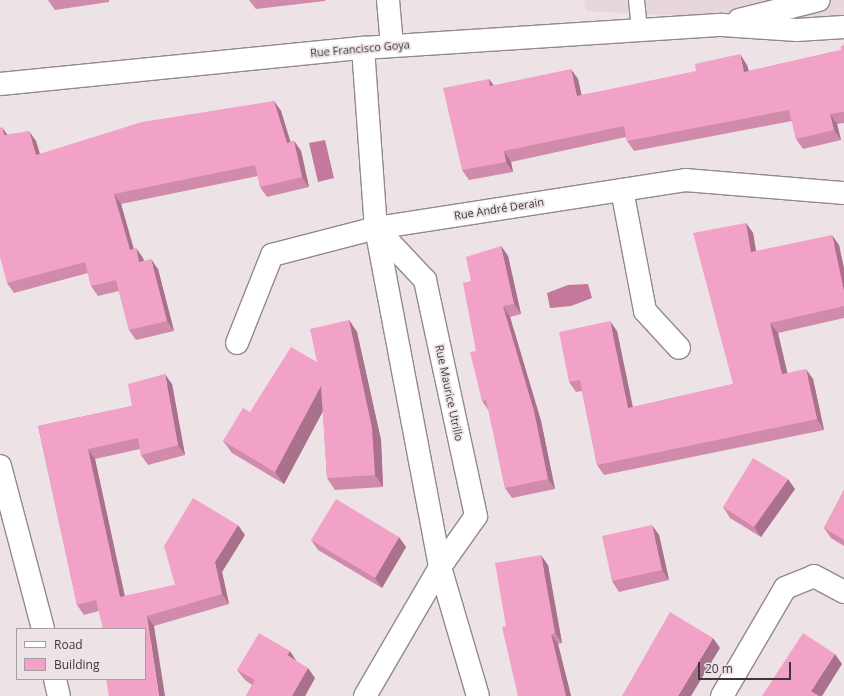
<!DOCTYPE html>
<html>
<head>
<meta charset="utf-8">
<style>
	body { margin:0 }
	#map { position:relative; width:844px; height:696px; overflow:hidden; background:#ede3e7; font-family:"Open Sans",sans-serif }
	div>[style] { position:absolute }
	.built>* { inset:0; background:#e7d6de }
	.water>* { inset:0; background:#c4789b }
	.roads { filter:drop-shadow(1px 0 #92898c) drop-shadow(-1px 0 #92898c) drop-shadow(0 1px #92898c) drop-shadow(0 -1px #92898c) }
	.service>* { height:15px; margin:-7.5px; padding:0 7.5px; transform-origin:7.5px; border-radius:7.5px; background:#fff }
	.minor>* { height:22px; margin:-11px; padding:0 11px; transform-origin:11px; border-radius:11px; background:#fff }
	.wall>* { inset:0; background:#d08baa }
	.shaded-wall>* { inset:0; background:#a9718b }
	.building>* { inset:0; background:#f2a2c6 }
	span { translate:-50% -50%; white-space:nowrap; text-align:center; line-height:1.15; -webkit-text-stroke:3.5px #ede3e7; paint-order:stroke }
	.street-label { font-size:11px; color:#3b3739 }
	.legend { position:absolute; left:16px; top:628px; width:130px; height:52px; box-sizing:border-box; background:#ede3e7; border:1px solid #a69ea1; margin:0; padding:5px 7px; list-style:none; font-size:12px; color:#3b3739 }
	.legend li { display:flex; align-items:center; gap:8px; height:20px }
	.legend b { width:20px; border:1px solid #a69ea1 }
	.scale { position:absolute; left:698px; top:662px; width:93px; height:18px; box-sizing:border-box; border:2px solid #3b3739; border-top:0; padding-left:5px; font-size:12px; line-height:14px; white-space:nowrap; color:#3b3739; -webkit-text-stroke:3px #ede3e7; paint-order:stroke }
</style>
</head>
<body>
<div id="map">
	<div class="built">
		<div style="clip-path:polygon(584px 0,844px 0,844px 24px,586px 11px)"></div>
	</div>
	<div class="water">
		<div style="clip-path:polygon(325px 140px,334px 178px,318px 182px,309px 143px)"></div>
		<div style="clip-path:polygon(588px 284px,592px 298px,571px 306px,550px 308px,547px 293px,568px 285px)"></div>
	</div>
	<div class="roads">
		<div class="service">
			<div style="left:636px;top:0;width:30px;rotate:84deg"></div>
		</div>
		<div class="minor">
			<div style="left:388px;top:0;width:46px;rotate:85deg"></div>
			<div style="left:739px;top:20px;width:82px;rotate:-14deg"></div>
			<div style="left:363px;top:48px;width:180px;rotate:85.9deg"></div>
			<div style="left:376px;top:228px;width:345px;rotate:79.3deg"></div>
			<div style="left:440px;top:567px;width:134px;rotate:73.6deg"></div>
			<div style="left:0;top:84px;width:365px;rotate:-5.7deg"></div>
			<div style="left:363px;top:48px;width:360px;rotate:-3.7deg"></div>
			<div style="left:722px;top:25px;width:75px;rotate:3.8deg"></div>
			<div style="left:797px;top:30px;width:47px;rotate:-3.7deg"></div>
			<div style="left:622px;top:190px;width:123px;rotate:79.2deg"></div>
			<div style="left:645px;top:311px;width:50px;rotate:47.4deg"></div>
			<div style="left:237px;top:343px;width:95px;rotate:-68.3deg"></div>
			<div style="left:272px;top:255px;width:107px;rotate:-14.6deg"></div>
			<div style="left:376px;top:228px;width:313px;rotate:-8.8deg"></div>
			<div style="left:685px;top:180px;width:160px;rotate:4.7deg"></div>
			<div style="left:0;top:466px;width:169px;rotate:75.2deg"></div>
			<div style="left:55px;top:679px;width:17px;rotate:77deg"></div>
			<div style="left:365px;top:696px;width:149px;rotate:-59.8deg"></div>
			<div style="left:440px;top:567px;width:62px;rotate:-54.8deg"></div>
			<div style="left:476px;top:516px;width:241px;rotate:-102.2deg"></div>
			<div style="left:425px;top:280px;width:71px;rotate:-133.3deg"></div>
			<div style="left:722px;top:696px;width:125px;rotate:-59.7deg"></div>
			<div style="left:785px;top:588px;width:31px;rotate:-22deg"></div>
			<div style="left:814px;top:576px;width:34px;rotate:28deg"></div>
		</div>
	</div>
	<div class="wall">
		<div style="clip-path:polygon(48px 0,109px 0,109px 2px,55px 10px)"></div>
		<div style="clip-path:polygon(249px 0,325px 0,325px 1px,256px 9px)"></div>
		<div style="clip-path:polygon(844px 45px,844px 123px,837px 124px,841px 140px,803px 149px,796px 139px,792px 121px,634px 151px,627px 141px,626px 137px,511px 162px,513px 172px,469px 180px,462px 170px,489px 79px,494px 86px,578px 79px,581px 95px,747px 65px,749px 71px,841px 50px)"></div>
		<div style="clip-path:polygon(274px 101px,281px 111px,290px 142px,294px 141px,301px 151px,309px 187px,267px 197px,260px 187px,258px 176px,121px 204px,133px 249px,143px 258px,144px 261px,158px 269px,174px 331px,136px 340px,129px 330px,119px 291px,98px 296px,91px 286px,88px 273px,14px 293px,7px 283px,7px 134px,36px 141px,40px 154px)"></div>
		<div style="clip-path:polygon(746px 223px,753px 233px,756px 251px,839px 245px,844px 269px,844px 318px,778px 333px,787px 373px,813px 379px,824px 430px,604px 475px,597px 465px,582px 391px,576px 392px,569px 382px,617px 331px,633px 407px,733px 384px)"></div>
		<div style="clip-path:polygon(501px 246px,508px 256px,521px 314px,510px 317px,541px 421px,555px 489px,512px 498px,505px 488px,489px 411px,482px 401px,476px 351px)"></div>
		<div style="clip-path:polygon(349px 320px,357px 332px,381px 440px,383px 487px,335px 490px,327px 478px,323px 411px,284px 484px,232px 453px,223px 441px,250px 412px,317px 362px)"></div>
		<div style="clip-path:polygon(172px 384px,185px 455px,148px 465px,141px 455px,140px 449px,95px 459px,125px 596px,175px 585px,245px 535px,222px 572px,229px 604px,154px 626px,145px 679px,99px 611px,84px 615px,77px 605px,38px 426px,132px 406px)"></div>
		<div style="clip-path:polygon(795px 489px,761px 537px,730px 518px,723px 507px)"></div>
		<div style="clip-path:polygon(844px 490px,844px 546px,831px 538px,824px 528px)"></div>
		<div style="clip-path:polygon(659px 535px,669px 580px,619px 592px,612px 581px)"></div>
		<div style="clip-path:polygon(311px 540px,406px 547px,382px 588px,318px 550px)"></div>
		<div style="clip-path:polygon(548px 565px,562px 643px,558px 644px,571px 696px,518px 696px,506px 626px)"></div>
		<div style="clip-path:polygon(296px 661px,315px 678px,305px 696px,246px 696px,252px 685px,245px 680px,237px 670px)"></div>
	</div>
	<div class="shaded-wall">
		<div style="clip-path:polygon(740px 54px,747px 65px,751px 82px,744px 72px)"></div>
		<div style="clip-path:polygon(571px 69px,578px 79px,584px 106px,577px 96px)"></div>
		<div style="clip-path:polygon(489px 79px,496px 89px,490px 86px)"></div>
		<div style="clip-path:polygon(274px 101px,281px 111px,294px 153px,287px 143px)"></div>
		<div style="clip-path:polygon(830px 114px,837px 124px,841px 140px,834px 130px)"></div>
		<div style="clip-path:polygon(2px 127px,9px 137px,4px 135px)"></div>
		<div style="clip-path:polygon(29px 131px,36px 141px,43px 165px,36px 155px)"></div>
		<div style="clip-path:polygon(294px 141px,301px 151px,309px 187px,302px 177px)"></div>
		<div style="clip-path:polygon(504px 151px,511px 162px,513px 172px,506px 162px)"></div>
		<div style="clip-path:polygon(114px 194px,121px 204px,137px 260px,130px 250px)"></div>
		<div style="clip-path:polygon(746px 223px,753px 233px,758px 263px,751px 252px)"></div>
		<div style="clip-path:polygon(832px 235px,839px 245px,844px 269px,844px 291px)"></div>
		<div style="clip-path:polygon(501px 246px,508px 256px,521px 314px,514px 304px)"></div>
		<div style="clip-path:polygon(136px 248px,143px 258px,146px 272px,139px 262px)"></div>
		<div style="clip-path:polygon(151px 259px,158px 269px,174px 331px,167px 321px)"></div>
		<div style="clip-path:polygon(503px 306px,510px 317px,541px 421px,555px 489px,548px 479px)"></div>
		<div style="clip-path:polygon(349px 320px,357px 332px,381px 440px,383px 487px,375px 475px)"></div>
		<div style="clip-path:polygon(610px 321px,617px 331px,635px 419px,628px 408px)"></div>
		<div style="clip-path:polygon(770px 323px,778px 333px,790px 384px,782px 374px)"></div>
		<div style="clip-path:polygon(806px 369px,813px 379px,824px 430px,817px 419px)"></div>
		<div style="clip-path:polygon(165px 374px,172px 384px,185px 455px,178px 445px)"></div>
		<div style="clip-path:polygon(321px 386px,330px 398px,284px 484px,275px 472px)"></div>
		<div style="clip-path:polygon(88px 449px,95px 459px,127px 607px,120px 597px)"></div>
		<div style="clip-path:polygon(788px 479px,795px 489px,761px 537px,754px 527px)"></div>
		<div style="clip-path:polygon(238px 525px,245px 535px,222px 572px,229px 604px,222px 594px,215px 562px)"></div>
		<div style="clip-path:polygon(652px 525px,659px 535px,669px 580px,662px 570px)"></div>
		<div style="clip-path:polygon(399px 537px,406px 547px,382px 588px,375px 578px)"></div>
		<div style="clip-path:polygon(541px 555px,548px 565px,562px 643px,555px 633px)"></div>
		<div style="clip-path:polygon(147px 616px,154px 626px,165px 696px,159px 696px)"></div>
		<div style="clip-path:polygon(551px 634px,558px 644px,571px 696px,566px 696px)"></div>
		<div style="clip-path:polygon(713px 638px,720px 648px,691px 696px,678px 696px)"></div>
		<div style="clip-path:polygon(290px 651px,297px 662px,287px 655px)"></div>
		<div style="clip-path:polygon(835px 654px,842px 664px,822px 696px,814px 696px,811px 691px)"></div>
		<div style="clip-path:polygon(308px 668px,315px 678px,305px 696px,292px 696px)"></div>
	</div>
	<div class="building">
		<div style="clip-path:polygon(844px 45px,844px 112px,830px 114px,834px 130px,796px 139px,789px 110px,627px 141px,624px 126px,504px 151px,506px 162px,462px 170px,443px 88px,489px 79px,490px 86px,571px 69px,577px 96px,696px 71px,695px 64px,740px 54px,744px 72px,841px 50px,841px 46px)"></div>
		<div style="clip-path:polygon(274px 101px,287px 143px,294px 141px,302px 177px,260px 187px,255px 165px,114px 194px,130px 250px,136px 248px,139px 262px,151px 259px,167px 321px,129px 330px,116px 280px,91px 286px,85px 262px,7px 283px,0 257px,0 128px,2px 127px,4px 135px,29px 131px,36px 155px,142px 122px)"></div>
		<div style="clip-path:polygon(746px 223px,751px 252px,832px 235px,844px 291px,844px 306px,770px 323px,782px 374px,806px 369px,817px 419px,597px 465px,580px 380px,569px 382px,559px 332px,610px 321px,628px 408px,733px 384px,693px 233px)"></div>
		<div style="clip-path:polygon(501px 246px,514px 304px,503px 306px,534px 411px,548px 479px,505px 488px,486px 400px,482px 401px,470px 352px,476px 351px,463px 283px,471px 281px,466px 257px)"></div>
		<div style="clip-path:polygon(349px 320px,372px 428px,375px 475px,327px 478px,321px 386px,275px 472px,223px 441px,243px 408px,250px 412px,291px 347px,317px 362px,310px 329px)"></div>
		<div style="clip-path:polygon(165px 374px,178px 445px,141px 455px,138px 438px,88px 449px,120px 597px,175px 585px,164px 546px,193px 498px,238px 525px,215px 562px,222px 594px,147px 616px,159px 696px,109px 696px,106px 679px,145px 679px,145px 629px,103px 629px,96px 600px,77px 605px,38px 426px,132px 406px,128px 384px)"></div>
		<div style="clip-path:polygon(753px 458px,788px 479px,754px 527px,723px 507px)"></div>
		<div style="clip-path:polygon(844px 490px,844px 540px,824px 528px)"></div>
		<div style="clip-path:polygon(336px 499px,399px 537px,375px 578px,311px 540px)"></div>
		<div style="clip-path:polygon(652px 525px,662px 570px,612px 581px,602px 536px)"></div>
		<div style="clip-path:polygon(541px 555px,555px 633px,551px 634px,566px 696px,518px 696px,502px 627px,506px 626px,495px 563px)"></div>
		<div style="clip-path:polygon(670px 612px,713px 638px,678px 696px,622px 696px)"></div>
		<div style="clip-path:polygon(259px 633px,290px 651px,287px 655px,308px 668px,292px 696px,246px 696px,255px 680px,237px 670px)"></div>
		<div style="clip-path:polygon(803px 633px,835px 654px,811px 691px,819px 696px,762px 696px)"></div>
	</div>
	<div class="street-label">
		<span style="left:360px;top:49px;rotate:-5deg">Rue Francisco Goya</span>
		<span style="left:499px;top:209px;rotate:-9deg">Rue André Derain</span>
		<span style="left:449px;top:393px;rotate:78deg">Rue Maurice Utrillo</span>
	</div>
	<ul class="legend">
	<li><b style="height:5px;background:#fff"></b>Road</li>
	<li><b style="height:11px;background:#f2a2c6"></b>Building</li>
	</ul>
	<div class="scale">20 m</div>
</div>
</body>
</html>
